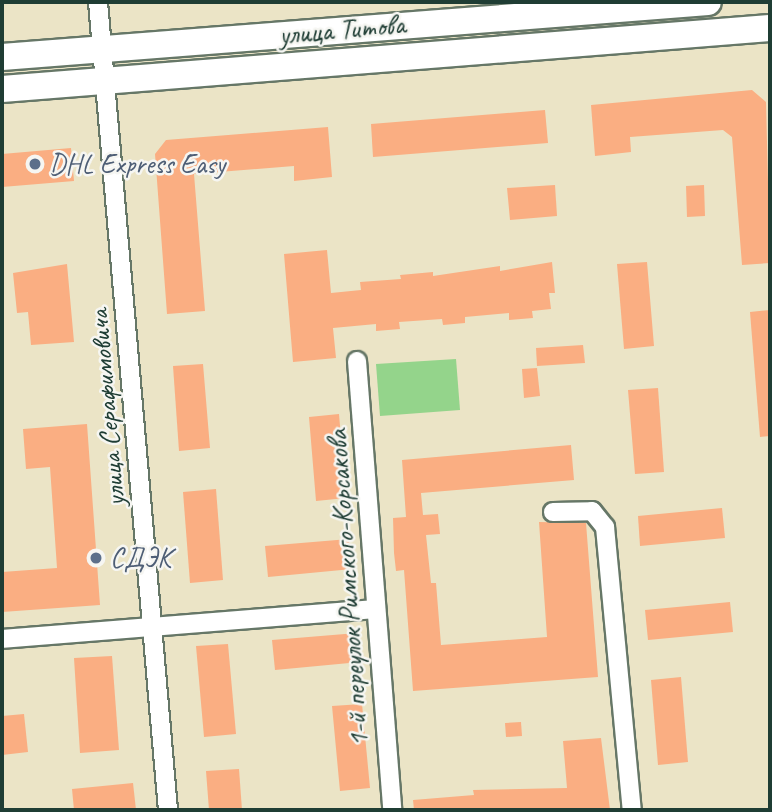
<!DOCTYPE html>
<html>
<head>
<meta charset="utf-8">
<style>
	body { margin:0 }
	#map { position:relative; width:772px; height:812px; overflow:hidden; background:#ebe4c6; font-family:Caveat,sans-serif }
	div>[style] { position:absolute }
	.green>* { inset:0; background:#94d48b }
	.building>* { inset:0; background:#faae82 }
	.roads { filter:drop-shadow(2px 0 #667767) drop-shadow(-2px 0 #667767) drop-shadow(0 2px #667767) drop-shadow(0 -2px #667767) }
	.street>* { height:18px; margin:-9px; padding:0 9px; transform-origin:9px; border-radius:9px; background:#fff }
	.primary>* { height:26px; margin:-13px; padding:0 13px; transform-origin:13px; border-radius:13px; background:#fff }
	.dots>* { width:19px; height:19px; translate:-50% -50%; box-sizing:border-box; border:4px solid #f6f6f2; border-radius:50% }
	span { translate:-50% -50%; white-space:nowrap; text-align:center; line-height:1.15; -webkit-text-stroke:5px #f6f6f2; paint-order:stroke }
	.street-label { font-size:28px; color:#1f3d34 }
	.service-label { font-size:28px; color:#4e5e75 }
	.left { translate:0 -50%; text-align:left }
	.frame { position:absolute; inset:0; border:4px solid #1f3d34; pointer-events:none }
</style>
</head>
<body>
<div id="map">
	<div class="green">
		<div style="clip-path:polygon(456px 359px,460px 410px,380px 416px,376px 364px)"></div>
	</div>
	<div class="building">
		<div style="clip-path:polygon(752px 90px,766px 102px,770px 263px,742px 265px,732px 137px,723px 130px,630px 137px,631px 152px,595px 156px,591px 105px)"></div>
		<div style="clip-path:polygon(545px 110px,548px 143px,373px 157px,371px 124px)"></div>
		<div style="clip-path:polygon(328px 127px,332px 177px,294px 181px,294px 166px,194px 174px,205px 311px,167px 314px,155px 154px,166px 140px)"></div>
		<div style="clip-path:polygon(71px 148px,74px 181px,2px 187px,2px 154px)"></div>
		<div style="clip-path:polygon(555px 185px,557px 216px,510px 220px,507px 188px)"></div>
		<div style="clip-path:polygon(704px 185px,705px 216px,687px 217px,686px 186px)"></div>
		<div style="clip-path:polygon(327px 250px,331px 293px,361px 290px,360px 282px,401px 279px,400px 275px,433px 272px,433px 276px,500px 266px,500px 271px,552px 262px,555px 293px,549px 293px,551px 309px,532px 311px,533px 318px,509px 320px,509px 313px,465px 317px,465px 323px,443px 325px,442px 319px,399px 322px,400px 329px,376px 331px,376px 324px,333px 328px,336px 358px,293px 362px,284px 254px)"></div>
		<div style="clip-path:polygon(647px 262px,654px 346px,624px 349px,617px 264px)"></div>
		<div style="clip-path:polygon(67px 264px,74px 342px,31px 345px,28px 312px,17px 313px,13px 273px)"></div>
		<div style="clip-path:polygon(770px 310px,770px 436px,760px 437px,750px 312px)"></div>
		<div style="clip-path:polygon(583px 345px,585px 363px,537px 366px,536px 348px)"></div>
		<div style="clip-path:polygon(203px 364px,210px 448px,179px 451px,173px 366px)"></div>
		<div style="clip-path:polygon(537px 368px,540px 396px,524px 398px,522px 369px)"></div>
		<div style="clip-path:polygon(658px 388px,664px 472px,635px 474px,628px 390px)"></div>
		<div style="clip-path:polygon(339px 414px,346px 498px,316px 501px,309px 417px)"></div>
		<div style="clip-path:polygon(87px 424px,100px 605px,2px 612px,2px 572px,57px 568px,50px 467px,26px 469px,23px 429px)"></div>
		<div style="clip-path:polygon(571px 445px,574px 480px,421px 493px,423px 515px,438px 514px,440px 534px,426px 535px,431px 583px,436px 583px,441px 645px,547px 637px,539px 522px,586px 523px,598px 677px,413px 691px,404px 570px,396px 571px,394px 553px,393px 518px,406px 517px,402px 460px)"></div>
		<div style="clip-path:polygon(216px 489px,223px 580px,190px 583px,183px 492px)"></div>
		<div style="clip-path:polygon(722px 508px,725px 538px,640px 546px,638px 516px)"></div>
		<div style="clip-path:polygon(349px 539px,352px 569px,268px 577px,265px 546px)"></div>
		<div style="clip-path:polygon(730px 602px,733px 632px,648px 640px,645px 610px)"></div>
		<div style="clip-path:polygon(357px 633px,360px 662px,275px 670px,272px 640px)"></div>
		<div style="clip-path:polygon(228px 644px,236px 734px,204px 737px,196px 646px)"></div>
		<div style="clip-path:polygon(112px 656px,119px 750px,80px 753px,74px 658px)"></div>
		<div style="clip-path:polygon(681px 677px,688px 762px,658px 765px,651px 680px)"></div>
		<div style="clip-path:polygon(362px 704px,370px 788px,340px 791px,332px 706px)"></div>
		<div style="clip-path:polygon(24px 714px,28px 752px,2px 755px,2px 716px)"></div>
		<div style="clip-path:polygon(521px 722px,522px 736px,506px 737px,505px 723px)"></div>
		<div style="clip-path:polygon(601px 738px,610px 810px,414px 810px,413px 800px,474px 795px,473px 790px,567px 788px,563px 741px)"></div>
		<div style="clip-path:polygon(239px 769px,242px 810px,209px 810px,206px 771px)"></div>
		<div style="clip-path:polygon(133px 783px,136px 810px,74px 810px,72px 789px)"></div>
	</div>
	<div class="roads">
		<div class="street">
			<div style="left:98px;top:2px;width:811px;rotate:85.05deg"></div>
			<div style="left:357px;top:361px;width:450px;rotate:85.5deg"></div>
			<div style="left:553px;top:512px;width:39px;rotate:-1deg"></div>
			<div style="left:592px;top:511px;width:21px;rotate:51deg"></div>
			<div style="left:605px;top:527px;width:284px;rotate:84.6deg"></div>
			<div style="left:2px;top:639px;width:375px;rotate:-4.6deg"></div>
		</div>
		<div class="primary">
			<div style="left:2px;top:57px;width:708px;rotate:-4.45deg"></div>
			<div style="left:2px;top:89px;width:770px;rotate:-4.54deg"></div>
		</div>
	</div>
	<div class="dots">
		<div style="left:35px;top:164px;background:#5c6f8a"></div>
		<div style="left:96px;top:558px;background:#5c6f8a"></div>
	</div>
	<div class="street-label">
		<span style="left:342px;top:30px;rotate:-5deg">улица Титова</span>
		<span style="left:107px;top:408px;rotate:-95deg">улица Серафимовича</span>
		<span style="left:348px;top:588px;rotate:-94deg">1-й переулок Римского-Корсакова</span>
	</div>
	<div class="service-label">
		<span class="left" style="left:49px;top:164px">DHL Express Easy</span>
		<span class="left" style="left:110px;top:558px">СДЭК</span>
	</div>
	<div class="frame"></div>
</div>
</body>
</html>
